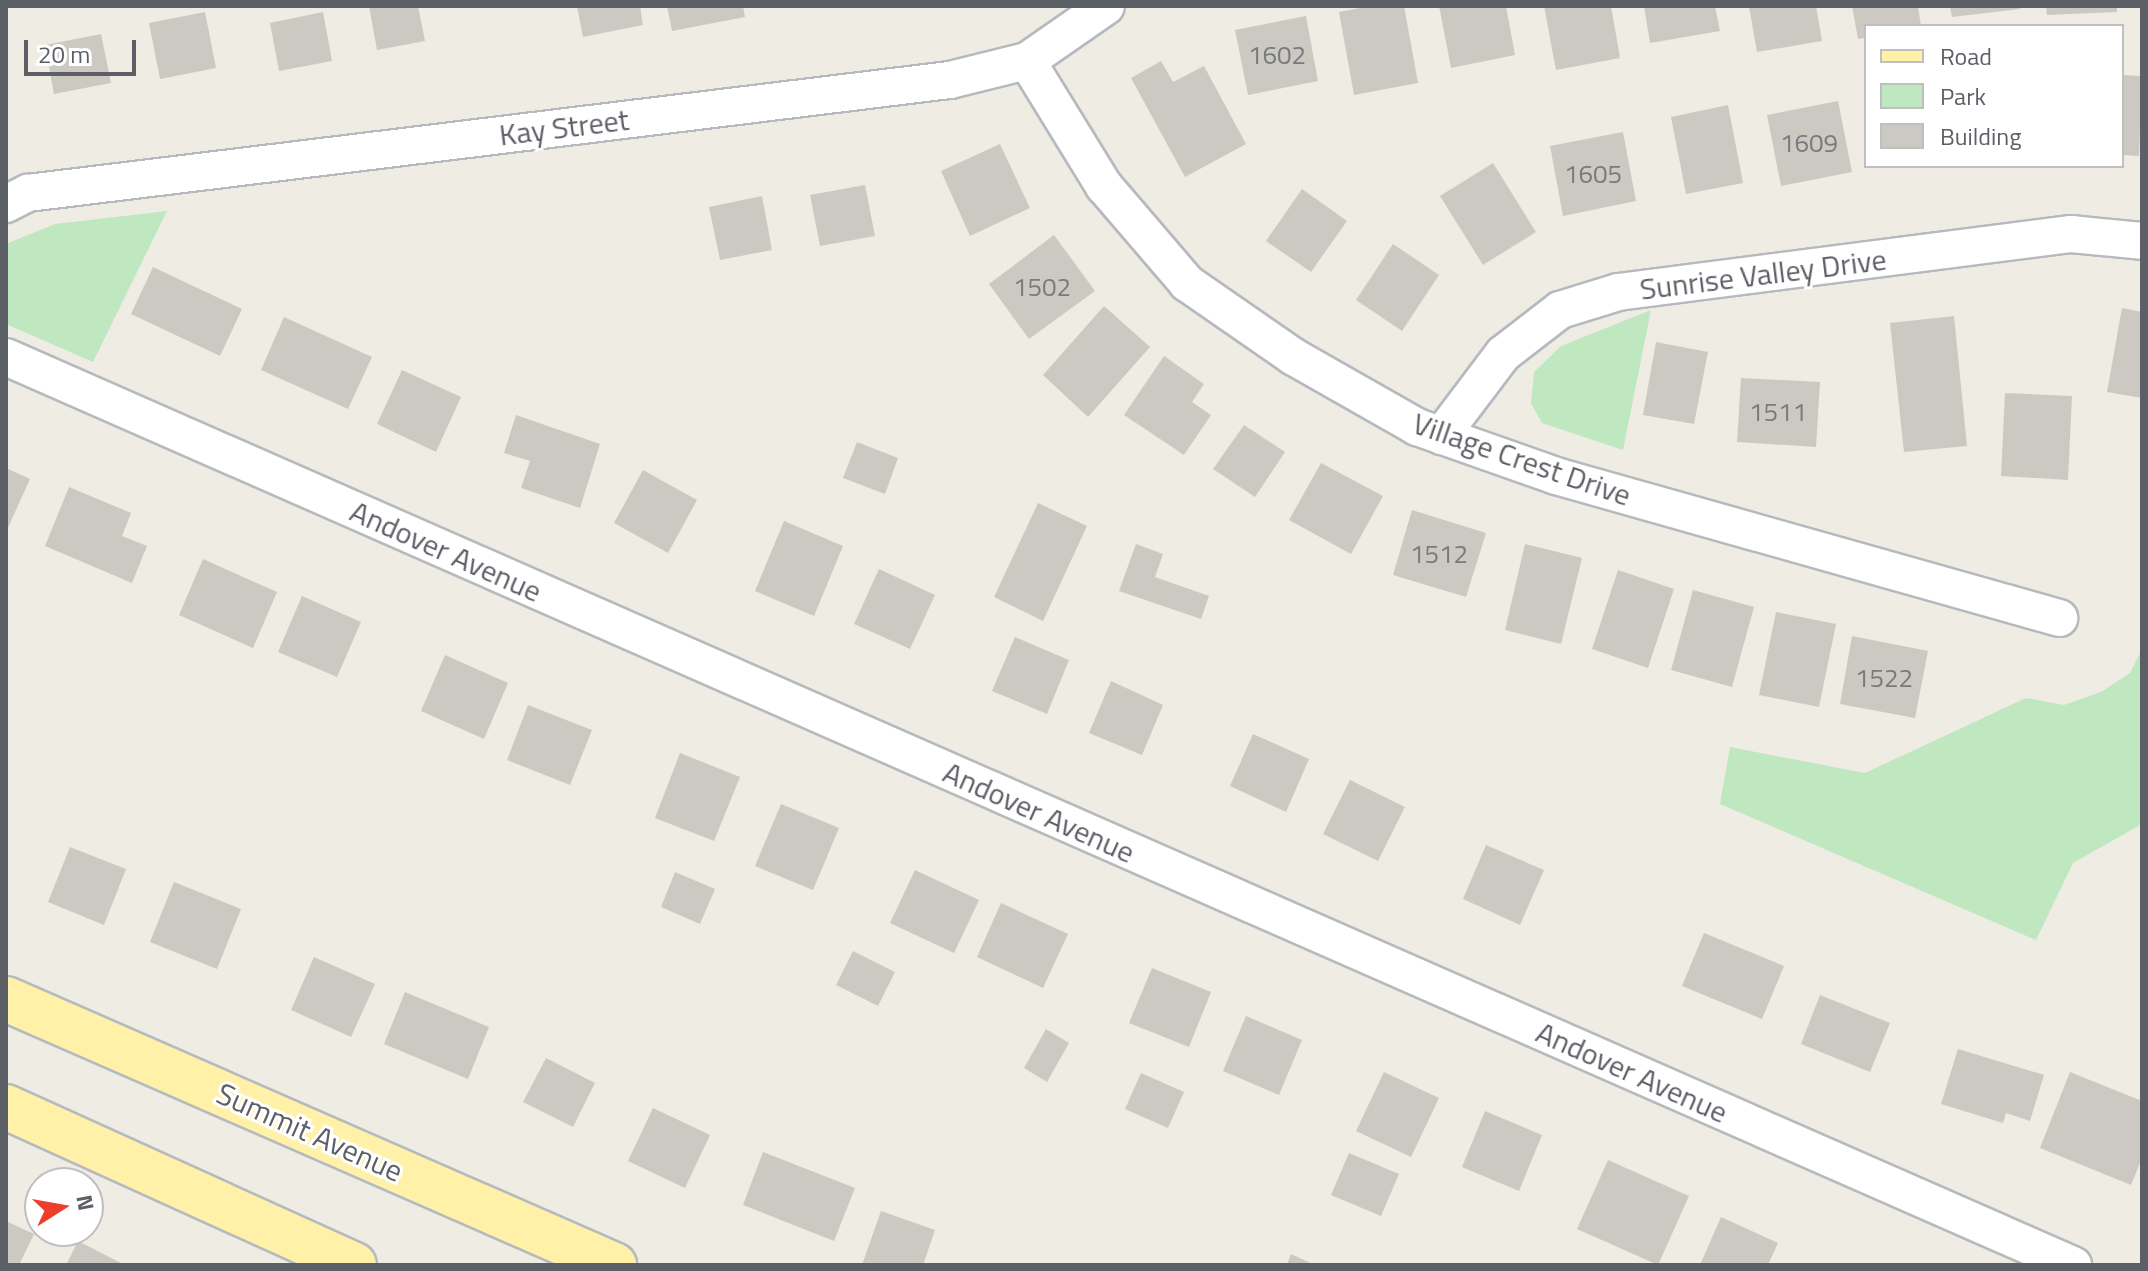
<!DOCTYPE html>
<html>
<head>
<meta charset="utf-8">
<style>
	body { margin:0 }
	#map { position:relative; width:2148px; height:1271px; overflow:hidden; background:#efece4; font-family:"Titillium Web",sans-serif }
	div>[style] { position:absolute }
	.green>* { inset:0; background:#bfe7c0 }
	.building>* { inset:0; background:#ccc9c3 }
	.roads { filter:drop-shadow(2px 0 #b6b9be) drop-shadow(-2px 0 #b6b9be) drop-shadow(0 2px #b6b9be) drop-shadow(0 -2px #b6b9be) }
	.minor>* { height:36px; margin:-18px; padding:0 18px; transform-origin:18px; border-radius:18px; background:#fff }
	.primary>* { height:44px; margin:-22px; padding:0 22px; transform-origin:22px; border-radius:22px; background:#fff2a8 }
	span { translate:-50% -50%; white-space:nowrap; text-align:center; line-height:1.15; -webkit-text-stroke:6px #fff; paint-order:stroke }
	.number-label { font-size:26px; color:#787a7c }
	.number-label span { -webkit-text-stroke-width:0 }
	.street-label { font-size:30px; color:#5c5f65 }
	.frame { position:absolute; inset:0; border:8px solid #5c5f65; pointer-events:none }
	.legend { position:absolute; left:1864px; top:24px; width:260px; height:144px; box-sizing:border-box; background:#fff; border:2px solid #bebfc1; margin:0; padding:10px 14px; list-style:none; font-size:24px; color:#5c5f65 }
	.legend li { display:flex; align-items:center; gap:16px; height:40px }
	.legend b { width:40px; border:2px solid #bebfc1 }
	.north { position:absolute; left:24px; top:1167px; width:80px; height:80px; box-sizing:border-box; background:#fff; border:2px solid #bebfc1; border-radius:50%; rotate:79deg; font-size:22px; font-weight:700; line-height:32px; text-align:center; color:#5c5f65 }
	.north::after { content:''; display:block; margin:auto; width:28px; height:36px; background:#ed3d2b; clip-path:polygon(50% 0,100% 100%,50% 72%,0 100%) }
	.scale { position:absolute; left:24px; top:40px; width:112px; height:36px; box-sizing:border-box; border:4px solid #5c5f65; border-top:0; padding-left:10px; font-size:24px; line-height:28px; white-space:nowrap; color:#5c5f65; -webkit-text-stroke:6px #fff; paint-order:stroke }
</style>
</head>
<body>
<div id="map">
	<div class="green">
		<div style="clip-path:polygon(167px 211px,93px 362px,6px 324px,6px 244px,55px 224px)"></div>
		<div style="clip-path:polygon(1651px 310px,1623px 450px,1542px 423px,1531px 403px,1534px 372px,1561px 346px)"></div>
		<div style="clip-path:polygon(2142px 649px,2142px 824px,2073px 863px,2036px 940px,1720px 804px,1730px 747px,1865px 773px,2026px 698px,2064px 705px,2101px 692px,2130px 673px)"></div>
	</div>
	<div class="building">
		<div style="clip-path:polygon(369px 6px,418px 6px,425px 41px,377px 50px)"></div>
		<div style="clip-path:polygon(577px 6px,640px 6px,643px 25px,583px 37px)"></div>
		<div style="clip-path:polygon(667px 6px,743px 6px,745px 17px,672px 31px)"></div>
		<div style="clip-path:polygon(1371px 6px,1404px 6px,1418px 83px,1354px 95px,1339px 12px)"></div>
		<div style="clip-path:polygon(1439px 6px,1506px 6px,1515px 55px,1451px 68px)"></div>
		<div style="clip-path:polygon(1544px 6px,1611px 6px,1620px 58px,1556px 70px)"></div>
		<div style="clip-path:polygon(1644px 6px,1715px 6px,1720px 31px,1650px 43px)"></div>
		<div style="clip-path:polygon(1749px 6px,1816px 6px,1822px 41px,1757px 52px)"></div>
		<div style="clip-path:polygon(1852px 6px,1918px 6px,1921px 26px,1866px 26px,1866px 38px,1858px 39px)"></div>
		<div style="clip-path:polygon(1950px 6px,2019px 6px,2020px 9px,1952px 17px)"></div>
		<div style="clip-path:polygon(2046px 6px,2117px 6px,2117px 12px,2047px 15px)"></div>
		<div style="clip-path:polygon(205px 12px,216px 68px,160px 79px,149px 23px)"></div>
		<div style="clip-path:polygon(323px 12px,332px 61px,279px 71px,270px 23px)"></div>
		<div style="clip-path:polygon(1306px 16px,1318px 81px,1248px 95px,1235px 30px)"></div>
		<div style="clip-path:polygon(101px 34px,111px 83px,54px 94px,45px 45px)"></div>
		<div style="clip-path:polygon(1161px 61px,1173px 82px,1204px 66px,1246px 144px,1185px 177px,1131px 78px)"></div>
		<div style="clip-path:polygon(2122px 75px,2142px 76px,2139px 156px,2122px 155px)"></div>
		<div style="clip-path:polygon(1838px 101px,1852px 172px,1781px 186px,1767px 115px)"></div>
		<div style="clip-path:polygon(1728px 105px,1743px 183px,1686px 194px,1671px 117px)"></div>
		<div style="clip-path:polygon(1623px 132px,1636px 201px,1563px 216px,1550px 146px)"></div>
		<div style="clip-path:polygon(1000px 144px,1030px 208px,970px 236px,941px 171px)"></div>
		<div style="clip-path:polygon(1493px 163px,1536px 232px,1483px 265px,1440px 196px)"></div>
		<div style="clip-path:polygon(865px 185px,875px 236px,820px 246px,810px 195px)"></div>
		<div style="clip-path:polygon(1302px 189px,1347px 221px,1311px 272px,1266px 241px)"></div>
		<div style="clip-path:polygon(762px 196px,772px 250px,720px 260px,709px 207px)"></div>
		<div style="clip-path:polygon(1054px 235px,1095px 291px,1029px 339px,989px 284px)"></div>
		<div style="clip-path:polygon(1393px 244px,1439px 275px,1402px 331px,1356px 300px)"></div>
		<div style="clip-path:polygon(153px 267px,242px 309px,220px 356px,131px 314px)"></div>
		<div style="clip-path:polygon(1104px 306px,1150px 347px,1088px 417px,1043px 375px)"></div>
		<div style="clip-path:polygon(2122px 308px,2142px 312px,2142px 398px,2107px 392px)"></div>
		<div style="clip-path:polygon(1954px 316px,1967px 446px,1904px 452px,1890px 323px)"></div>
		<div style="clip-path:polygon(284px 317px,372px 357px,348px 409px,261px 370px)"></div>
		<div style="clip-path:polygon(1656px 342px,1708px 352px,1694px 424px,1643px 415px)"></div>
		<div style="clip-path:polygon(1164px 356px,1204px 384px,1192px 402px,1211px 415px,1184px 455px,1124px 415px)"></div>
		<div style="clip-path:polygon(402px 370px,461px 397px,436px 452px,377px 424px)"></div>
		<div style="clip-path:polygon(1741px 378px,1820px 382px,1816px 447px,1737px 442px)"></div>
		<div style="clip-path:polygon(2005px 393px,2072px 396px,2068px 480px,2001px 476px)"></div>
		<div style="clip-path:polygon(516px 415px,600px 444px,580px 508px,521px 488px,530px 461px,504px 453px)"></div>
		<div style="clip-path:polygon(1244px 425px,1285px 452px,1255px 497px,1213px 469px)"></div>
		<div style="clip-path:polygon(857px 442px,898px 458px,885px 494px,843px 478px)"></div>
		<div style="clip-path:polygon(1321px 463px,1383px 496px,1351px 554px,1289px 520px)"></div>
		<div style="clip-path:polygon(6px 468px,30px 479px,6px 532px)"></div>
		<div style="clip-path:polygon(643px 470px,697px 500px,668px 553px,614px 523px)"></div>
		<div style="clip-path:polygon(69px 487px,131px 513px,122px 536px,147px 546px,132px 583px,45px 546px)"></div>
		<div style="clip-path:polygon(1038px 503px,1087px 526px,1043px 621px,994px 597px)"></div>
		<div style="clip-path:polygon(1412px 510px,1486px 533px,1466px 597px,1393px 575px)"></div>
		<div style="clip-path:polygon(784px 521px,843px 546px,814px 616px,755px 591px)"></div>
		<div style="clip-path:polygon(1136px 544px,1163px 554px,1155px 577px,1209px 596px,1201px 619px,1119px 591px)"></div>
		<div style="clip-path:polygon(1525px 544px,1582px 558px,1561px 644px,1505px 630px)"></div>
		<div style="clip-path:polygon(203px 559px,277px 592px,253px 648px,179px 615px)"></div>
		<div style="clip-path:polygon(879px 569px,935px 595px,910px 649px,854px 624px)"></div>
		<div style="clip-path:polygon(1618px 570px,1674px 589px,1648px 668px,1592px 649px)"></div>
		<div style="clip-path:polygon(1693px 590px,1754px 607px,1732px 687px,1671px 670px)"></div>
		<div style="clip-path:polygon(302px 596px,361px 622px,337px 677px,278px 652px)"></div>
		<div style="clip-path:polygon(1776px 612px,1836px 624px,1819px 707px,1759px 695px)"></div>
		<div style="clip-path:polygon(1852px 636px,1928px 651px,1915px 718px,1840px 704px)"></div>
		<div style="clip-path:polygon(1015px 637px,1069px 660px,1047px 714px,992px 691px)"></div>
		<div style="clip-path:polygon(445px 655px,508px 683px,484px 739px,421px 711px)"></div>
		<div style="clip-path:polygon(1111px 681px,1163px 705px,1142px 755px,1089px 733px)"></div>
		<div style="clip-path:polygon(528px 705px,592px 730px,570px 785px,507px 760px)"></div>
		<div style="clip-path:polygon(1253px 734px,1309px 759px,1286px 812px,1230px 786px)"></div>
		<div style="clip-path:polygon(680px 753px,740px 777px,714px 841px,655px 818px)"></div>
		<div style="clip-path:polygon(1350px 780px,1405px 807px,1378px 861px,1323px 834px)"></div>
		<div style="clip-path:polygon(781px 804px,839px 828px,813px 890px,755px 866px)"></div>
		<div style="clip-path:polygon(1486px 845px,1544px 870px,1520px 925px,1463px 899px)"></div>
		<div style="clip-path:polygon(70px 847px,126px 869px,104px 925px,48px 902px)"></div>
		<div style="clip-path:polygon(915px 870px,979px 900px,954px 953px,890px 923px)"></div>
		<div style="clip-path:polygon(675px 872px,715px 889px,700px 924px,661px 907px)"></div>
		<div style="clip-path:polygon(174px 882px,241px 909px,217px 969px,150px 942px)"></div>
		<div style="clip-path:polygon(1001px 903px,1068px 934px,1043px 988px,977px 957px)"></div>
		<div style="clip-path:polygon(1704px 933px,1784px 966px,1762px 1019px,1682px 986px)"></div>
		<div style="clip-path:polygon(853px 951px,895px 972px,878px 1006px,836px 985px)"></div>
		<div style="clip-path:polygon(314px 957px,375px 984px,351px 1037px,291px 1010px)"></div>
		<div style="clip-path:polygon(1152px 968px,1211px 992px,1189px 1047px,1129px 1023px)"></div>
		<div style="clip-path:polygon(405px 992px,489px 1027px,468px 1079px,384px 1044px)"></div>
		<div style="clip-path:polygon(1820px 995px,1890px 1023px,1870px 1072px,1801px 1044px)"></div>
		<div style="clip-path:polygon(1246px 1016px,1302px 1040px,1279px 1095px,1223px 1071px)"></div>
		<div style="clip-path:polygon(1046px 1029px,1069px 1043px,1047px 1082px,1024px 1068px)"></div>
		<div style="clip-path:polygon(1958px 1049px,2044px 1075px,2030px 1121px,2006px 1113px,2003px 1123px,1941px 1104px)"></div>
		<div style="clip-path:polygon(546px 1058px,595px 1083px,573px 1127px,523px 1102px)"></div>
		<div style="clip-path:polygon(1384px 1072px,1439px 1098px,1411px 1157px,1356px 1131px)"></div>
		<div style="clip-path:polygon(2070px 1072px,2142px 1101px,2142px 1158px,2131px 1185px,2040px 1148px)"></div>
		<div style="clip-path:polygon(1141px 1073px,1184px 1092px,1168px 1128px,1125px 1109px)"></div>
		<div style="clip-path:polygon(653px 1108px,710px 1135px,685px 1188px,628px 1161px)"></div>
		<div style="clip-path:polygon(1485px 1111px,1542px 1135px,1519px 1191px,1462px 1167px)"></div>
		<div style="clip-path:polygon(763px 1152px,855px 1188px,834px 1241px,743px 1205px)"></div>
		<div style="clip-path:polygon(1349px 1153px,1399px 1174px,1381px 1216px,1331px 1195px)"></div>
		<div style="clip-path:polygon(1608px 1160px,1689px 1196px,1658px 1265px,1577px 1229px)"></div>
		<div style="clip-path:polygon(881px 1211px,935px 1230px,923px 1265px,862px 1265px)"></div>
		<div style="clip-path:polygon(1721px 1217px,1778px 1243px,1768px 1265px,1700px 1265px)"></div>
		<div style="clip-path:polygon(6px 1221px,34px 1234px,19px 1265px,6px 1265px)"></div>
		<div style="clip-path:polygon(78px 1241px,125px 1265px,66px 1265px)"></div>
		<div style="clip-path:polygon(1291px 1254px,1315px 1265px,1287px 1265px)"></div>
	</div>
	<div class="roads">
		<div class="minor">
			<div style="left:1027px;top:61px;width:147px;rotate:58.4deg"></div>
			<div style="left:1104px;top:186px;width:128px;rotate:49.4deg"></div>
			<div style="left:1187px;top:283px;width:130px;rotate:34.7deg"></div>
			<div style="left:1294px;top:357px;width:142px;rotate:29.6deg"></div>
			<div style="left:1417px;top:427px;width:147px;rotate:19.4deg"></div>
			<div style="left:1556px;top:476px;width:523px;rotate:15.76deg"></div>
			<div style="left:6px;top:204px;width:25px;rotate:-27deg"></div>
			<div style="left:28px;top:193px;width:929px;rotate:-6.99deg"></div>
			<div style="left:950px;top:80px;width:79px;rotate:-13.9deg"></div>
			<div style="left:1027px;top:61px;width:96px;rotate:-34.8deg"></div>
			<div style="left:6px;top:357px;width:2258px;rotate:23.72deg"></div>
			<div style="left:1441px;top:436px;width:103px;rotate:-52.9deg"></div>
			<div style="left:1503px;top:354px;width:72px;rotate:-37.7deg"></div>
			<div style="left:1560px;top:310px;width:61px;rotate:-17.2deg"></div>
			<div style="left:1618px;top:292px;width:457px;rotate:-7.3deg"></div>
			<div style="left:2071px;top:234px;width:71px;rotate:5.6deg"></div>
		</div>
		<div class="primary">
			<div style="left:6px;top:999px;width:664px;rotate:23.63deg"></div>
			<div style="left:6px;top:1107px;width:382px;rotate:24.4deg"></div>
		</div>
	</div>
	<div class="number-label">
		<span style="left:1277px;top:55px">1602</span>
		<span style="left:1809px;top:143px">1609</span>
		<span style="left:1593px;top:174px">1605</span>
		<span style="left:1042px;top:287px">1502</span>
		<span style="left:1778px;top:412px">1511</span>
		<span style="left:1439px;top:554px">1512</span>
		<span style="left:1884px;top:678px">1522</span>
	</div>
	<div class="street-label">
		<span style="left:564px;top:127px;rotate:-7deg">Kay Street</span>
		<span style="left:1763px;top:274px;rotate:-7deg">Sunrise Valley Drive</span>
		<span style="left:1522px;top:459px;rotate:19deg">Village Crest Drive</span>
		<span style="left:446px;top:551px;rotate:24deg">Andover Avenue</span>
		<span style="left:1039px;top:812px;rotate:24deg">Andover Avenue</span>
		<span style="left:1632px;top:1072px;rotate:24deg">Andover Avenue</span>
		<span style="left:310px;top:1132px;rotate:24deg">Summit Avenue</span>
	</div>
	<div class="frame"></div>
	<ul class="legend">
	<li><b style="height:10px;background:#fff2a8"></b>Road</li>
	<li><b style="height:22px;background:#bfe7c0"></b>Park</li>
	<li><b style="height:22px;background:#ccc9c3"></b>Building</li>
	</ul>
	<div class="north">N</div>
	<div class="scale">20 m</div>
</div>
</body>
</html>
